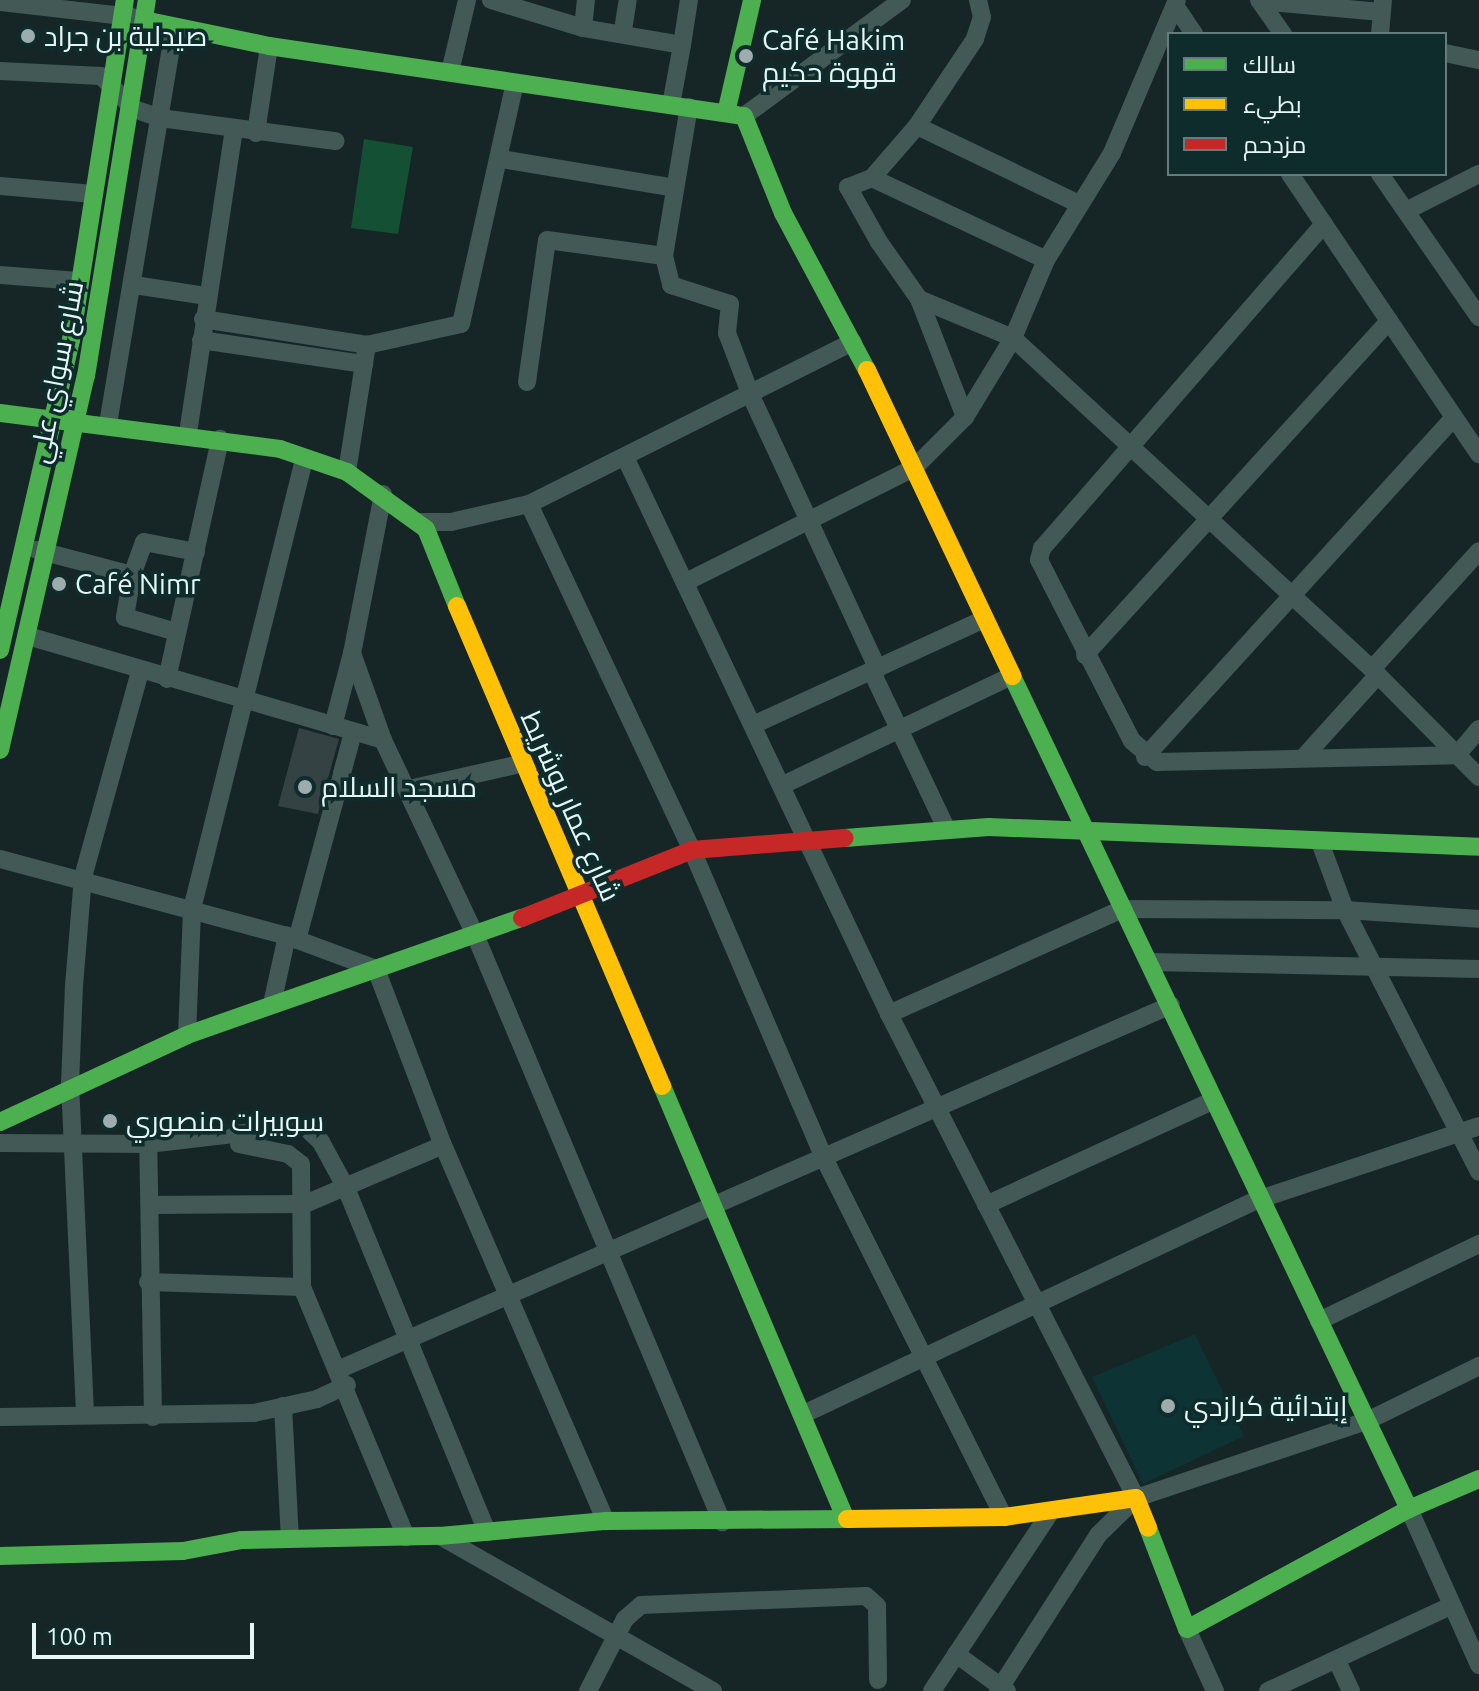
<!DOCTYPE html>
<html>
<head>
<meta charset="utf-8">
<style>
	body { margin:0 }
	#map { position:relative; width:1479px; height:1691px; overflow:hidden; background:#162626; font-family:Ubuntu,Cairo,sans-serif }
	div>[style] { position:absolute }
	.built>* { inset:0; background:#0d3335 }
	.green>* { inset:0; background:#145033 }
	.building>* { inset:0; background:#354243 }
	.street>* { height:18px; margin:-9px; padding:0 9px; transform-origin:9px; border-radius:9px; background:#425956 }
	.fast>* { height:18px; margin:-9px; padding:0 9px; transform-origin:9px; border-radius:9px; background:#4caf50 }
	.slow>* { height:18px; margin:-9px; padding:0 9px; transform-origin:9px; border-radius:9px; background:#ffc107 }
	.jam>* { height:18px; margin:-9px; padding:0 9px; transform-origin:9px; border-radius:9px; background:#c62828 }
	.dots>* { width:22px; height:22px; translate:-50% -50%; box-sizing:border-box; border:4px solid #0f2c2d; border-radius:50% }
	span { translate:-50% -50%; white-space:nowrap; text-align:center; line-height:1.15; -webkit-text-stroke:7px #0f2c2d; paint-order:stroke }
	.poi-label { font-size:28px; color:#e6f6f6 }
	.left { translate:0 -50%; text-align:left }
	.street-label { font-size:28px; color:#e6f6f6 }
	.legend { position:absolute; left:1167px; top:32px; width:280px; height:144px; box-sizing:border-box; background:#0f2c2d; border:2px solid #657d7d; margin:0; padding:10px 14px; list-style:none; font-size:24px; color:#e6f6f6 }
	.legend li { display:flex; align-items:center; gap:16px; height:40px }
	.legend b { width:40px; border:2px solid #657d7d }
	.scale { position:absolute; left:32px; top:1623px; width:222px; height:36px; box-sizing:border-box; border:4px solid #e6f6f6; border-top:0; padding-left:10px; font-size:24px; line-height:28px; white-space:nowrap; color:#e6f6f6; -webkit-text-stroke:6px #0f2c2d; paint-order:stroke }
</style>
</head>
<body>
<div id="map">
	<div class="built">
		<div style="clip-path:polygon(1195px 1334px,1244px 1436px,1143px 1484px,1092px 1377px)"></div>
	</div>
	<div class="green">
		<div style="clip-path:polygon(364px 139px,413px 147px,398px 234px,351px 228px)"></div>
	</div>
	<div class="building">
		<div style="clip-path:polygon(299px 728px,339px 739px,318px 814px,278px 806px)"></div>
	</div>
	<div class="street">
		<div style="left:491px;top:0;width:96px;rotate:16.9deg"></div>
		<div style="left:583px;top:28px;width:100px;rotate:9.7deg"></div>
		<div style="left:682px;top:45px;width:46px;rotate:-81.2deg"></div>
		<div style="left:978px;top:0;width:17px;rotate:77deg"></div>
		<div style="left:982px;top:17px;width:23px;rotate:108deg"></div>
		<div style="left:975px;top:39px;width:105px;rotate:123.7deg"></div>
		<div style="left:917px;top:126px;width:69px;rotate:130.9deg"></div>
		<div style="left:872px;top:178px;width:26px;rotate:159deg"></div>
		<div style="left:848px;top:187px;width:63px;rotate:60.6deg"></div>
		<div style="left:879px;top:242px;width:70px;rotate:54.9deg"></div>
		<div style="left:919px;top:299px;width:102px;rotate:22.5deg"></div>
		<div style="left:1013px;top:338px;width:488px;rotate:42.7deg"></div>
		<div style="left:1372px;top:669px;width:152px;rotate:45.3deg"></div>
		<div style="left:1259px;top:0;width:42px;rotate:54.8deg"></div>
		<div style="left:1260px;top:1px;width:121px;rotate:5.2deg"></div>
		<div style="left:0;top:2px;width:133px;rotate:6.5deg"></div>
		<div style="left:1178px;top:10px;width:29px;rotate:56deg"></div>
		<div style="left:583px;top:28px;width:28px;rotate:-84deg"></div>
		<div style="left:623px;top:30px;width:30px;rotate:-81deg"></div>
		<div style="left:1380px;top:34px;width:33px;rotate:-85deg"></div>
		<div style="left:1445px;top:53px;width:35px;rotate:12deg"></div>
		<div style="left:0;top:71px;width:101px;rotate:2.8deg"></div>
		<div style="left:101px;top:76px;width:47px;rotate:45deg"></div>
		<div style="left:134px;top:109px;width:28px;rotate:19deg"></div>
		<div style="left:160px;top:118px;width:177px;rotate:7.5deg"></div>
		<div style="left:450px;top:72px;width:74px;rotate:-76.7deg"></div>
		<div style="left:671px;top:105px;width:61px;rotate:-79.6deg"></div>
		<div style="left:744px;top:116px;width:196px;rotate:-36.3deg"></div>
		<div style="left:917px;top:126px;width:180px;rotate:25.7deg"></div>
		<div style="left:256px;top:133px;width:88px;rotate:-81.5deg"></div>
		<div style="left:502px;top:159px;width:175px;rotate:9.5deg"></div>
		<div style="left:1290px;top:174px;width:338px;rotate:56deg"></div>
		<div style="left:1380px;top:174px;width:174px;rotate:55.3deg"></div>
		<div style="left:872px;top:178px;width:192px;rotate:25.2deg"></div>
		<div style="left:0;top:186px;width:94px;rotate:4.9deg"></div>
		<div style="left:1406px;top:211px;width:82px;rotate:-26.9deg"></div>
		<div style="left:1324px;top:224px;width:430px;rotate:131deg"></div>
		<div style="left:1042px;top:548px;width:12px;rotate:104deg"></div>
		<div style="left:1039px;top:560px;width:203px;rotate:62.8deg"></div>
		<div style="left:1132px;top:741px;width:33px;rotate:40deg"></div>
		<div style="left:1157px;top:762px;width:300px;rotate:-1.3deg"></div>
		<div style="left:1457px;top:755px;width:34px;rotate:-50deg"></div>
		<div style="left:664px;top:256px;width:30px;rotate:76deg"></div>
		<div style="left:671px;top:285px;width:62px;rotate:17.9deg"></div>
		<div style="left:730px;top:304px;width:29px;rotate:96deg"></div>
		<div style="left:727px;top:333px;width:67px;rotate:69.1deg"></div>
		<div style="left:751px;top:396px;width:301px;rotate:65.1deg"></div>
		<div style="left:0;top:275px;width:79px;rotate:4.3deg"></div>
		<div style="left:134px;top:285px;width:74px;rotate:8.6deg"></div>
		<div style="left:919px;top:299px;width:127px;rotate:68.7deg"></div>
		<div style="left:203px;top:319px;width:166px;rotate:9deg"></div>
		<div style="left:201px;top:340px;width:165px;rotate:8.4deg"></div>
		<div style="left:527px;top:382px;width:143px;rotate:-82deg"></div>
		<div style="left:547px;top:240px;width:118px;rotate:7.8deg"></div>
		<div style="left:664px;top:256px;width:151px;rotate:-80.5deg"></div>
		<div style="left:108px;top:424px;width:399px;rotate:-80.5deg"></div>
		<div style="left:188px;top:433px;width:306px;rotate:-81.4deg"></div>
		<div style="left:626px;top:459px;width:614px;rotate:64.64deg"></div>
		<div style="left:889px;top:1014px;width:543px;rotate:62.96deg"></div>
		<div style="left:347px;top:472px;width:129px;rotate:-81.1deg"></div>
		<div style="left:367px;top:345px;width:96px;rotate:-12.6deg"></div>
		<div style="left:461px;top:324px;width:247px;rotate:-77.4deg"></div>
		<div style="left:383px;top:494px;width:162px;rotate:101deg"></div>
		<div style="left:352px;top:653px;width:92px;rotate:70.4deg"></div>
		<div style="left:383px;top:740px;width:218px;rotate:64.7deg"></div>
		<div style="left:476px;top:937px;width:635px;rotate:67.19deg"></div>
		<div style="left:529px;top:504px;width:382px;rotate:64.8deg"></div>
		<div style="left:692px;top:850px;width:333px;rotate:66.8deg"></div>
		<div style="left:823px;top:1156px;width:404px;rotate:63.4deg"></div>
		<div style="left:417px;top:522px;width:34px"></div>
		<div style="left:451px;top:522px;width:80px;rotate:-13deg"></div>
		<div style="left:529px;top:504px;width:362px;rotate:-26.6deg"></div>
		<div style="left:37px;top:550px;width:98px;rotate:14.7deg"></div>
		<div style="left:132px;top:575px;width:43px;rotate:99.5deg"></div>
		<div style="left:125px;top:617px;width:53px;rotate:16.4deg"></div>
		<div style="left:132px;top:575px;width:35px;rotate:-70deg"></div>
		<div style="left:144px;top:542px;width:53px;rotate:10.9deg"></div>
		<div style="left:686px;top:582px;width:255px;rotate:-26.6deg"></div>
		<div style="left:914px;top:468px;width:72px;rotate:-45deg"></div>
		<div style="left:965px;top:417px;width:92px;rotate:-58.7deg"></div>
		<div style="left:1013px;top:338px;width:85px;rotate:-67.1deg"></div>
		<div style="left:1046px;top:260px;width:126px;rotate:-58.3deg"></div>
		<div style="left:1112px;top:153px;width:166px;rotate:-67deg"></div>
		<div style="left:28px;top:636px;width:370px;rotate:16.3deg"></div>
		<div style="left:1085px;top:655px;width:452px;rotate:-47.7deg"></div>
		<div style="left:1372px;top:669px;width:159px;rotate:-47.8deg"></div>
		<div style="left:872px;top:672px;width:173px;rotate:64.6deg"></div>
		<div style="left:167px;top:679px;width:246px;rotate:-77.5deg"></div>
		<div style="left:755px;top:724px;width:252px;rotate:-24.6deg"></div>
		<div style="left:333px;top:726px;width:75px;rotate:-75.4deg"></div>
		<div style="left:1145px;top:757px;width:458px;rotate:-47.7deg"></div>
		<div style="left:1303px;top:758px;width:112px;rotate:-47.9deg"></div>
		<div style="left:785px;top:784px;width:250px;rotate:-25.5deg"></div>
		<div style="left:409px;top:789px;width:114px;rotate:-12.7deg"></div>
		<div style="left:1321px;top:845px;width:69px;rotate:69.7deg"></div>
		<div style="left:1345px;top:910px;width:294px;rotate:62.9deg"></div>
		<div style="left:0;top:859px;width:297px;rotate:15deg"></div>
		<div style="left:287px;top:936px;width:95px;rotate:20.3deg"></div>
		<div style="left:376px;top:969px;width:188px;rotate:69.2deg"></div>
		<div style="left:443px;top:1145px;width:410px;rotate:66.6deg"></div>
		<div style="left:297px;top:940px;width:215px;rotate:-74.9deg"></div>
		<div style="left:1150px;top:962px;width:329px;rotate:1.2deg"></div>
		<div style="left:272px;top:1004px;width:70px;rotate:-77.6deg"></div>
		<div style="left:889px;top:1014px;width:256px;rotate:-24.2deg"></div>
		<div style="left:1123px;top:909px;width:222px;rotate:0.3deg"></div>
		<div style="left:1345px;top:910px;width:134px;rotate:3.8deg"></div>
		<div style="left:187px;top:1035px;width:126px;rotate:-87.7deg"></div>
		<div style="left:192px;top:909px;width:463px;rotate:-76deg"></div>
		<div style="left:0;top:1143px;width:148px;rotate:0.4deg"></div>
		<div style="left:239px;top:1144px;width:50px;rotate:11.5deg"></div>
		<div style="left:288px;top:1154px;width:16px;rotate:38deg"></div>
		<div style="left:301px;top:1164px;width:123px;rotate:89.5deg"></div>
		<div style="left:302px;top:1287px;width:271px;rotate:67.4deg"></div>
		<div style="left:151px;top:1205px;width:154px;rotate:-0.4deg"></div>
		<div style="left:305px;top:1204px;width:150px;rotate:-23.1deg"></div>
		<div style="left:986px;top:1205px;width:247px;rotate:-24.7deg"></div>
		<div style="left:148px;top:1282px;width:154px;rotate:1.9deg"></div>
		<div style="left:1319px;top:1321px;width:178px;rotate:-25.7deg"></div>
		<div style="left:340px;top:1369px;width:907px;rotate:-23.65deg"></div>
		<div style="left:283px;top:1406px;width:132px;rotate:87deg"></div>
		<div style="left:85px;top:1413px;width:328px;rotate:-92.6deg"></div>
		<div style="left:70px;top:1085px;width:99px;rotate:-87.7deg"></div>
		<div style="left:74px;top:986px;width:109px;rotate:-85.3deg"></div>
		<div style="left:83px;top:877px;width:214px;rotate:-74.5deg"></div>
		<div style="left:806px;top:1413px;width:499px;rotate:-25.3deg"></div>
		<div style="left:1257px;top:1200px;width:234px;rotate:-18.4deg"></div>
		<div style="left:0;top:1417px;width:254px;rotate:-0.9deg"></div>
		<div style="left:254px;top:1413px;width:65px;rotate:-12.5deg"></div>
		<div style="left:317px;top:1399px;width:33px;rotate:-25deg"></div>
		<div style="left:153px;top:1417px;width:273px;rotate:-91deg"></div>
		<div style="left:148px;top:1144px;width:157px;rotate:-6.6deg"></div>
		<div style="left:304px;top:1126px;width:23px;rotate:43deg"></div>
		<div style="left:321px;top:1142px;width:52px;rotate:61.5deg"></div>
		<div style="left:346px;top:1188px;width:372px;rotate:67.7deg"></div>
		<div style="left:1409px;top:1509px;width:171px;rotate:65.8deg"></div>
		<div style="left:440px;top:1536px;width:314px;rotate:29.6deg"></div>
		<div style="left:1187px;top:1629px;width:68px;rotate:65.7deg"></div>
		<div style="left:956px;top:1654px;width:63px;rotate:36deg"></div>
		<div style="left:1338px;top:1663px;width:31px;rotate:65deg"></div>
		<div style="left:588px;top:1691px;width:81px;rotate:-62.8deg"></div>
		<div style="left:625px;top:1619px;width:21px;rotate:-41deg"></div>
		<div style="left:641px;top:1605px;width:225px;rotate:-2.3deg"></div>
		<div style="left:866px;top:1596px;width:15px;rotate:42deg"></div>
		<div style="left:877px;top:1606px;width:74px;rotate:89.2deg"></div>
		<div style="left:932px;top:1691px;width:214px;rotate:-56.5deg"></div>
		<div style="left:998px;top:1691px;width:185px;rotate:-57.3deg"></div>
		<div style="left:1098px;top:1535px;width:53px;rotate:-44.2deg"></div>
		<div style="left:1136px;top:1498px;width:246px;rotate:-18.5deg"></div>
		<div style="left:1369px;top:1420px;width:123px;rotate:-26.1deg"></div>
		<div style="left:1268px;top:1691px;width:201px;rotate:-25deg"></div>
	</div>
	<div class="fast">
		<div style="left:144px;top:20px;width:128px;rotate:11.7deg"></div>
		<div style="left:269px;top:46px;width:480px;rotate:8.4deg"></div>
		<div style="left:744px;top:116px;width:105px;rotate:68.1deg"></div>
		<div style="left:783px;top:213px;width:178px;rotate:61.9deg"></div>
		<div style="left:726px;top:113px;width:116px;rotate:-77deg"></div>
		<div style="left:0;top:413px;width:282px;rotate:7.3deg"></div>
		<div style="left:280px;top:449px;width:71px;rotate:18.9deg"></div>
		<div style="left:347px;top:472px;width:97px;rotate:35.8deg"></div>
		<div style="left:426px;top:529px;width:83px;rotate:68.1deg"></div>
		<div style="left:0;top:650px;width:318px;rotate:-77.1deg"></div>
		<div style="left:71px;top:340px;width:344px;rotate:-81deg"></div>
		<div style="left:1012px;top:676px;width:923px;rotate:64.52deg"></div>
		<div style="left:0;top:750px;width:384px;rotate:-77.1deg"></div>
		<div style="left:86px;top:376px;width:381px;rotate:-80.8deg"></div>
		<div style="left:845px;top:838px;width:144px;rotate:-4.4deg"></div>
		<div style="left:989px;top:827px;width:490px;rotate:2.3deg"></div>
		<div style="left:662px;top:1086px;width:470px;rotate:67deg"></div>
		<div style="left:0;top:1122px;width:206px;rotate:-24.9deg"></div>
		<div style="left:187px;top:1035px;width:355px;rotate:-19.3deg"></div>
		<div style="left:1148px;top:1528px;width:108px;rotate:68.9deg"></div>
		<div style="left:1187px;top:1629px;width:252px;rotate:-28.4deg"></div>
		<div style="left:1409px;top:1509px;width:76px;rotate:-23.2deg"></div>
		<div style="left:0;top:1556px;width:183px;rotate:-1.6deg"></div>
		<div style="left:183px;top:1551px;width:60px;rotate:-10.6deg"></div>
		<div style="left:242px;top:1540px;width:198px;rotate:-1.2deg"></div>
		<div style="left:440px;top:1536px;width:167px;rotate:-5.2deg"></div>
		<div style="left:606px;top:1521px;width:241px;rotate:-0.5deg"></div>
	</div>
	<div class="slow">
		<div style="left:867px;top:370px;width:339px;rotate:64.6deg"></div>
		<div style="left:457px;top:606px;width:522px;rotate:66.87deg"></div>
		<div style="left:847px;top:1519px;width:157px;rotate:-0.7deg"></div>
		<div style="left:1004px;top:1517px;width:133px;rotate:-8.2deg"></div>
		<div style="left:1136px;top:1498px;width:32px;rotate:68deg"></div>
	</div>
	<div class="jam">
		<div style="left:522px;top:918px;width:183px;rotate:-21.8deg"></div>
		<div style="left:692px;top:850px;width:153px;rotate:-4.5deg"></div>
	</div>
	<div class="dots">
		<div style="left:28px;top:36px;background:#9dadad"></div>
		<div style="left:746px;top:56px;background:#9dadad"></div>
		<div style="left:59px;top:584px;background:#9dadad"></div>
		<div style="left:305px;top:787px;background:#9dadad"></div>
		<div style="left:110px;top:1121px;background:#9dadad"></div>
		<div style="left:1168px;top:1406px;background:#9dadad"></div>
	</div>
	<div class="poi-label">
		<span class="left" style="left:44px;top:36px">صيدلية بن جراد</span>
		<span class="left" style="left:762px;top:56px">Café Hakim<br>قهوة حكيم</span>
		<span class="left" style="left:75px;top:584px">Café Nimr</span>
		<span class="left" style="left:321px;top:787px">مسجد السلام</span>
		<span class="left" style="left:126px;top:1121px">سوبيرات منصوري</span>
		<span class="left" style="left:1184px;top:1406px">إبتدائية كرازدي</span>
	</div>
	<div class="street-label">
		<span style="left:56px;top:372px;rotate:-79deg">شارع سواي علي</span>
		<span style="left:571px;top:806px;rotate:66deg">شارع عمار بوشريط</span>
	</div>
	<ul class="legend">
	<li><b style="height:10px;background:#4caf50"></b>سالك</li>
	<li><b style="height:10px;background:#ffc107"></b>بطيء</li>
	<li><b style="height:10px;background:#c62828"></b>مزدحم</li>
	</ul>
	<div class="scale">100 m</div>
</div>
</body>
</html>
